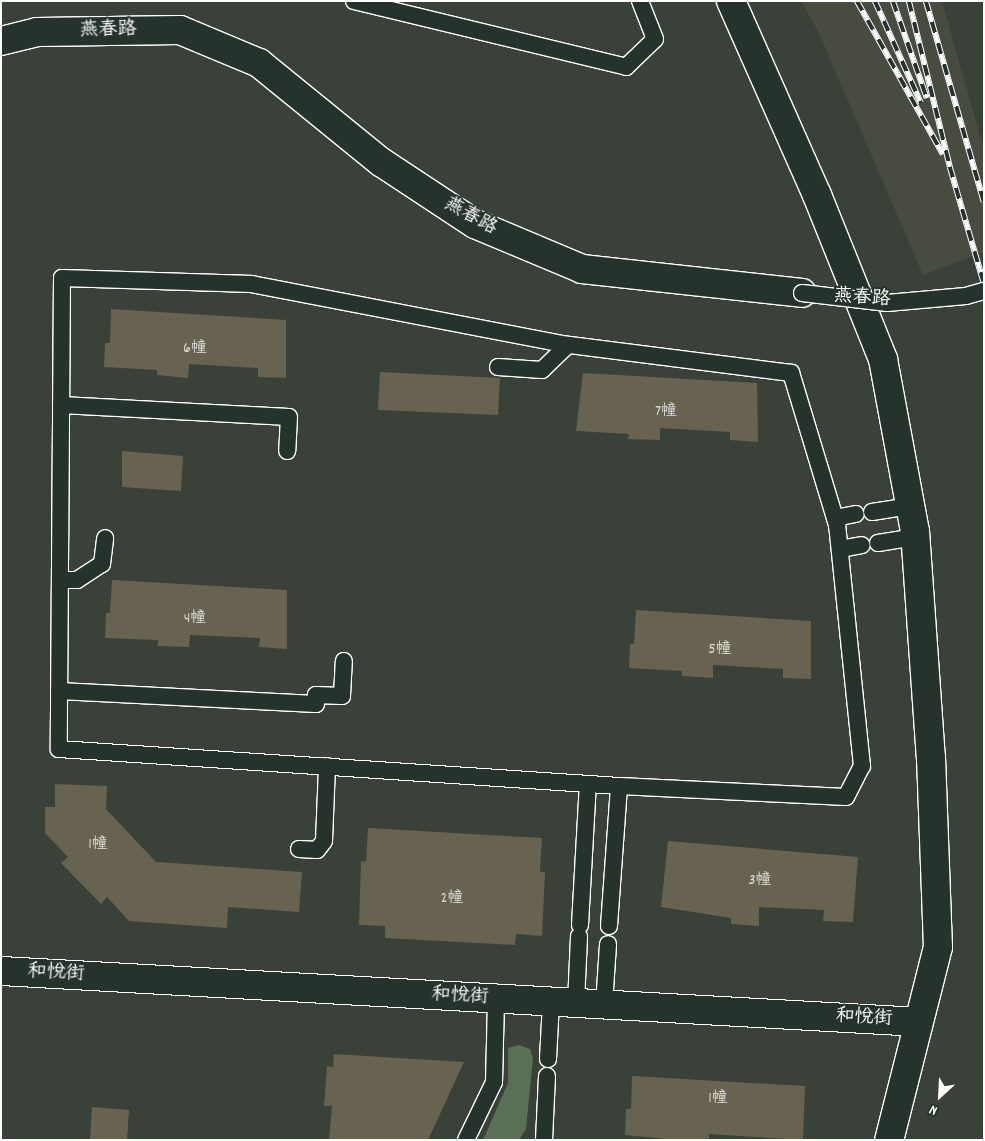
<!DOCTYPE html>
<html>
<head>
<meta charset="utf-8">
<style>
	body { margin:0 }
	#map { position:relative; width:985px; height:1141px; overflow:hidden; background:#3a4138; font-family:Dekko,"LXGW WenKai TC",sans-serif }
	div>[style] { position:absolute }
	.built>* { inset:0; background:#484b40 }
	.green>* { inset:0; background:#597054 }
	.building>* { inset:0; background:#686351 }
	.roads { filter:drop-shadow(1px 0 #fff) drop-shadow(-1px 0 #fff) drop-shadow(0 1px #fff) drop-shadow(0 -1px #fff) }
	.lane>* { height:16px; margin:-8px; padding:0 8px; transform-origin:8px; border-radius:8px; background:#26332d }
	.street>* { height:28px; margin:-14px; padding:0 14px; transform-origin:14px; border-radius:14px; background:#26332d }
	.rail>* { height:5.5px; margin-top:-2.75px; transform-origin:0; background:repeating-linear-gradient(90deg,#26332d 0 11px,#fff 0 22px); box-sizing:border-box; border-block:1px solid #fff }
	.bridges { filter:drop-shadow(1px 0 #fff) drop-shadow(-1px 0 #fff) drop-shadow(0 1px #fff) drop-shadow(0 -1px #fff) }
	.lane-bridge>* { height:16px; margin:-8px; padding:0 8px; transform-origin:8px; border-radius:8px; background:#26332d }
	span { translate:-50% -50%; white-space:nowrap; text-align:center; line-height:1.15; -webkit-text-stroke:4px #26332d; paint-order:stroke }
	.number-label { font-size:16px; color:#d9d8d4 }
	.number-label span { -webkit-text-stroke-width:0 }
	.street-label { font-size:19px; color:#fff }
	.frame { position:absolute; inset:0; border:2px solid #fff; pointer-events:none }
	.north { position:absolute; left:915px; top:1071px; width:50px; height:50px; -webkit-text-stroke:4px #26332d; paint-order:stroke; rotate:205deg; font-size:14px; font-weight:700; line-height:20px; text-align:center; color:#fff }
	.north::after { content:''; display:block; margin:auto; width:18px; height:22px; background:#fff; clip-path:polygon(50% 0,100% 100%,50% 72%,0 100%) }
</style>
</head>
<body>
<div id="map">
	<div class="built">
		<div style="clip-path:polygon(801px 1px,942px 1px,984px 150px,984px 252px,923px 275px,819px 33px)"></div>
	</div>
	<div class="green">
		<div style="clip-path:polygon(519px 1045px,530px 1049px,533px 1058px,526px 1129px,519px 1140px,483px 1140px,508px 1083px,508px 1048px)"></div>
	</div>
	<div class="building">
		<div style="clip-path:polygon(111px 309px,286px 320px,286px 378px,258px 377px,258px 368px,189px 364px,188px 378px,157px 375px,157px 370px,104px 367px,105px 343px,110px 343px)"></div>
		<div style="clip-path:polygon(380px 372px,500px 378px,498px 415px,378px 410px)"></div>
		<div style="clip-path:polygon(583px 373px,757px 383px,758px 442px,730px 440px,730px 432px,660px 428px,660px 440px,628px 439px,629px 434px,576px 431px)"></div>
		<div style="clip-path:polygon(122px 451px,183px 456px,181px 491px,122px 487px)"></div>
		<div style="clip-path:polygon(112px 580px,287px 590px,287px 649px,259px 647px,260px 638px,190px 635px,189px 647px,158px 646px,158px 640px,105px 638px,106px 613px,110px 613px)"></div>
		<div style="clip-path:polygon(636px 610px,811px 621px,811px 679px,783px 678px,783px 669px,713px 665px,713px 678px,682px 676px,682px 671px,629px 668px,630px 644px,634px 644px)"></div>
		<div style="clip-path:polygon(55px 784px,107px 786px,106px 809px,156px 862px,302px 872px,299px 912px,228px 907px,227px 928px,129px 921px,107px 897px,101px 904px,61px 863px,68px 857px,45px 833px,45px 807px,55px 807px)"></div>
		<div style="clip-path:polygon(368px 828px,542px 838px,540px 872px,545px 872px,542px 936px,516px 934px,515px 945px,385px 938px,385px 926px,359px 925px,361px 861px,366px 862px)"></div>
		<div style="clip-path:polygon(668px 841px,858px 857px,853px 922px,823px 921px,824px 910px,759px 907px,759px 926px,731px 924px,731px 918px,661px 907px)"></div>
		<div style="clip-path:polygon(334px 1054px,464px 1062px,428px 1140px,329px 1140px,332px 1106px,324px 1106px,327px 1066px,333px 1067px)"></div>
		<div style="clip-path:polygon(632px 1076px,805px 1086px,803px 1140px,709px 1134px,709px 1140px,678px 1140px,625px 1135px,626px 1109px,631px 1109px)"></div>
		<div style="clip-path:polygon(92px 1107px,129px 1110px,127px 1140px,90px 1140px)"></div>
	</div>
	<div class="roads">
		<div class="lane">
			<div style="left:354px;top:1px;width:280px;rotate:13.6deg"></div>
			<div style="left:626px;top:67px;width:40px;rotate:-44deg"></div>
			<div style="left:655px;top:39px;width:41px;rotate:-111.5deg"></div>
			<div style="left:498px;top:367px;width:44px;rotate:3.9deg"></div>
			<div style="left:542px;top:370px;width:36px;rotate:-44deg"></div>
			<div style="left:61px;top:405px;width:228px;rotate:3deg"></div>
			<div style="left:289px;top:417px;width:34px;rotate:93deg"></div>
			<div style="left:872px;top:512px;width:38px;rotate:-9deg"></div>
			<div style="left:835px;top:518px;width:21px;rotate:-11deg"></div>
			<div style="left:878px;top:543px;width:37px;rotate:-9deg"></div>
			<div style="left:840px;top:549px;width:22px;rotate:-10deg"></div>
			<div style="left:60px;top:580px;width:17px"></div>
			<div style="left:77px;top:580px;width:30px;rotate:-33deg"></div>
			<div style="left:102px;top:564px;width:26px;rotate:-83deg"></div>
			<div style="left:59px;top:691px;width:257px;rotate:2.9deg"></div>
			<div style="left:316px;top:704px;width:9px;rotate:-90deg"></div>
			<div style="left:316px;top:695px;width:26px;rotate:2deg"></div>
			<div style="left:342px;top:696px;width:35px;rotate:-87deg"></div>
			<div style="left:299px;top:849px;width:18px;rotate:3deg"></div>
			<div style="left:317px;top:850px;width:11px;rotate:-52deg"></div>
			<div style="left:324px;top:841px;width:75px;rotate:-87.7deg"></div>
			<div style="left:580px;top:925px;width:141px;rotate:-86.8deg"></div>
			<div style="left:609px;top:926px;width:140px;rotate:-85.9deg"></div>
			<div style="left:619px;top:786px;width:227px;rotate:2.8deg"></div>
			<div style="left:846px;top:797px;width:35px;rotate:-63deg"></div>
			<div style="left:862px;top:766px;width:242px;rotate:-95.9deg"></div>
			<div style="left:837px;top:525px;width:159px;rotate:-106.8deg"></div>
			<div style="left:791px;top:373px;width:225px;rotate:-172.8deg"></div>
			<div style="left:568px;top:345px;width:322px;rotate:-169.1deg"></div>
			<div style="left:252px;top:284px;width:190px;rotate:-178.2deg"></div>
			<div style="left:62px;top:278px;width:471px;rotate:90.4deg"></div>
			<div style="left:59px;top:749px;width:561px;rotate:3.78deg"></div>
			<div style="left:576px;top:1003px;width:67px;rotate:-87.4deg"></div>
			<div style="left:604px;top:1005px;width:61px;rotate:-86.2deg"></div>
			<div style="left:548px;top:1059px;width:57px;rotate:-87deg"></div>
			<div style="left:466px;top:1140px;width:64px;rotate:-64.2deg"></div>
			<div style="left:494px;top:1082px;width:83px;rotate:-88.6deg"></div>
			<div style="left:544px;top:1140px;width:64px;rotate:-87.3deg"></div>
		</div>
		<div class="street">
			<div style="left:731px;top:1px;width:212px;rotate:66.1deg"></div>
			<div style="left:817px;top:195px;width:177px;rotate:68.1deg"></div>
			<div style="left:883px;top:359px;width:175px;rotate:79.5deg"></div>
			<div style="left:915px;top:531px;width:227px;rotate:86deg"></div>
			<div style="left:931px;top:757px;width:190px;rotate:87.9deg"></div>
			<div style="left:938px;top:947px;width:199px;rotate:104.2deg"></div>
			<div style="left:1px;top:41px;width:37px;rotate:-14deg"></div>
			<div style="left:37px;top:32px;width:143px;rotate:-0.8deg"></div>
			<div style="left:180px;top:30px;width:86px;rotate:22.7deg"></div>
			<div style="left:259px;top:63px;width:157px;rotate:39.1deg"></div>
			<div style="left:381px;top:162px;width:113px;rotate:33.4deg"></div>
			<div style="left:475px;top:224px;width:116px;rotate:22.8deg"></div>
			<div style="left:582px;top:269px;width:221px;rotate:6.2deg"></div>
			<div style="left:1px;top:971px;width:919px;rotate:3.18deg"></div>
		</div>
	</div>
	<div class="rail">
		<div style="left:857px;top:1px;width:176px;rotate:60.7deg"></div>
		<div style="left:875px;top:1px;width:112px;rotate:65.7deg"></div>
		<div style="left:893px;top:1px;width:103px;rotate:70.7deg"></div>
		<div style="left:909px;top:1px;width:171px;rotate:76.1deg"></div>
		<div style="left:950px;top:167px;width:121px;rotate:73.7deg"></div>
		<div style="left:926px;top:1px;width:209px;rotate:73.9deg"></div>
	</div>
	<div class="bridges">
		<div class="lane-bridge">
			<div style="left:802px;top:293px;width:86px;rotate:6.7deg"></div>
			<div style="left:887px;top:303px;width:79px;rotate:-5.1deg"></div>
			<div style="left:966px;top:296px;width:19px;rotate:-16deg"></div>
		</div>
	</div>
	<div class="number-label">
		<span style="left:195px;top:349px">6幢</span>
		<span style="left:666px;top:412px">7幢</span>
		<span style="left:195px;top:619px">4幢</span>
		<span style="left:720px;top:650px">5幢</span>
		<span style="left:98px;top:845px">1幢</span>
		<span style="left:760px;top:881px">3幢</span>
		<span style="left:452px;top:899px">2幢</span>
		<span style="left:718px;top:1099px">1幢</span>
	</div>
	<div class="street-label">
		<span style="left:108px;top:31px;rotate:-1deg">燕春路</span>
		<span style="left:470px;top:217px;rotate:29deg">燕春路</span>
		<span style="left:862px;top:299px;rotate:4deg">燕春路</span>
		<span style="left:56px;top:974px;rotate:3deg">和悦街</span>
		<span style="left:460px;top:997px;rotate:3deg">和悦街</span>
		<span style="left:864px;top:1019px;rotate:3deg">和悦街</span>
	</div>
	<div class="frame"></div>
	<div class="north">N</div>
</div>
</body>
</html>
